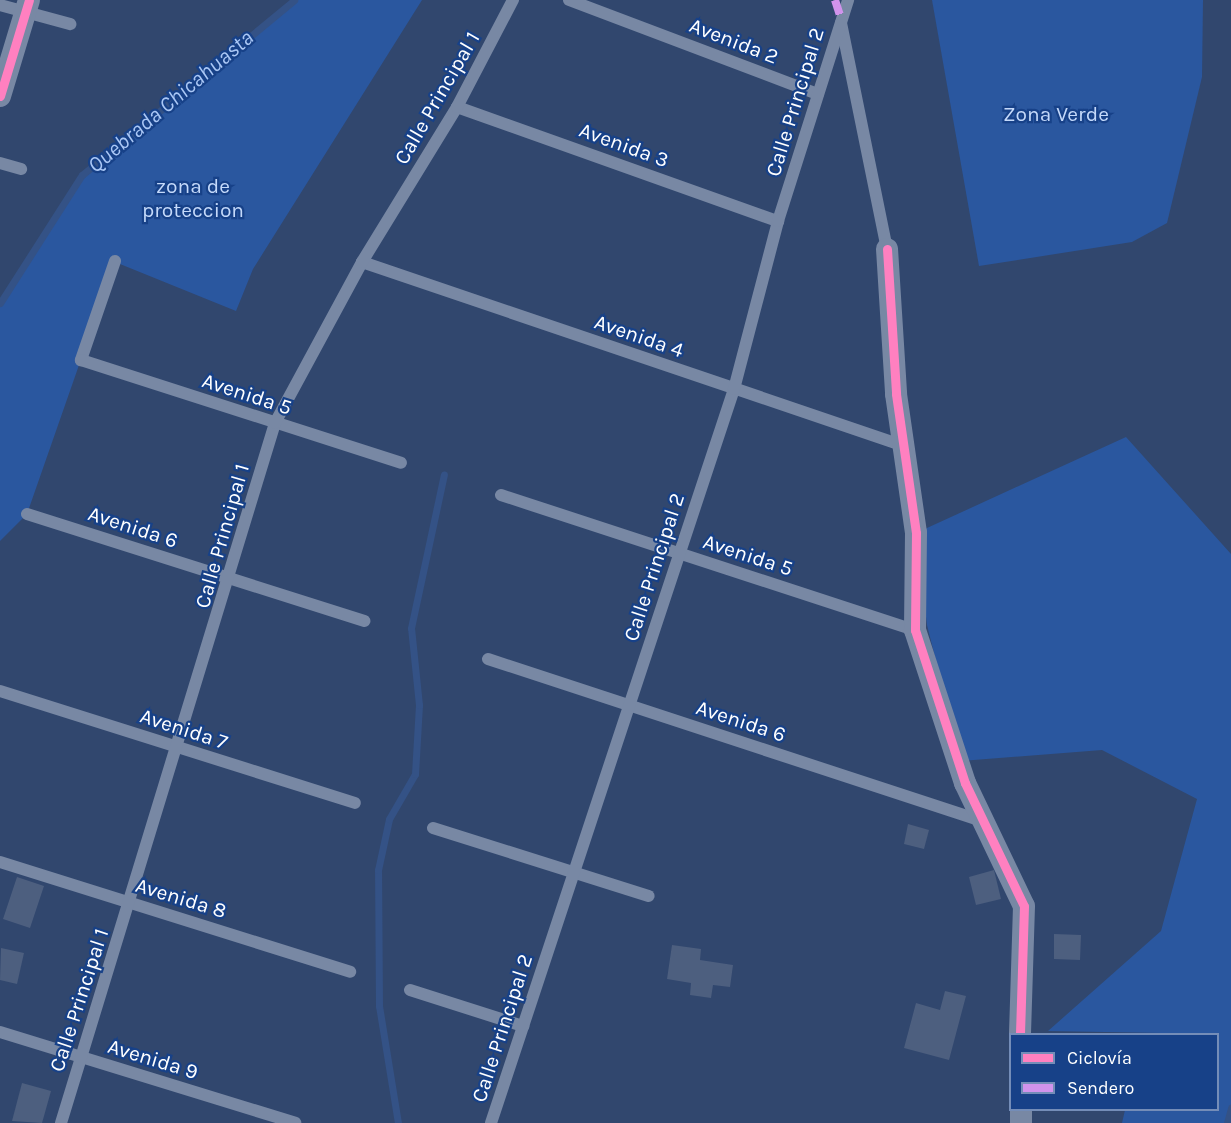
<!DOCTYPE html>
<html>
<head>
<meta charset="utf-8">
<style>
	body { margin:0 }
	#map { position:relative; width:1231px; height:1123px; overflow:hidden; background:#31476e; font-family:Karla,sans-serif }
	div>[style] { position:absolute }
	.green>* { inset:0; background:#2a579f }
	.stream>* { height:7px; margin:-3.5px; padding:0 3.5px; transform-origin:3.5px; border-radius:3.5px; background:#345286 }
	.building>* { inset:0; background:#4d5f7f }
	.service>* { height:12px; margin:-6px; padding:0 6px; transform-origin:6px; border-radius:6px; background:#7888a4 }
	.minor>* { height:22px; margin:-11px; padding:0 11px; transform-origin:11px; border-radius:11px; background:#7888a4 }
	.quiet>* { height:8px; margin-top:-4px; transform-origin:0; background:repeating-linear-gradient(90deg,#d193ec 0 15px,transparent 0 23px) }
	.cycleway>* { height:9px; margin:-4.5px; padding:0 4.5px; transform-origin:4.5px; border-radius:4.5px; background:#ff80c0 }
	span { translate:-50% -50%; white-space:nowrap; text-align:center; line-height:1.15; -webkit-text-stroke:4.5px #174188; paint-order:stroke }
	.street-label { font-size:21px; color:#fff }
	.park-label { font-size:21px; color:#c4d9fa }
	.water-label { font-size:22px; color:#aac7f5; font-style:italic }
	.legend { position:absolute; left:1009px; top:1033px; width:210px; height:78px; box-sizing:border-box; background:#174188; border:2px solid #748db8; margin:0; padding:8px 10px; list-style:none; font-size:18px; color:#fff }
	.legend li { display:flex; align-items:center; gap:12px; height:30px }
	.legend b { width:30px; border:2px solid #748db8 }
</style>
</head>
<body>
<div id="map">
	<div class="green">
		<div style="clip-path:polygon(294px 0,422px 0,253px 269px,236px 311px,115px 262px,27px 514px,0 541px,0 303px,82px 175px)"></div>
		<div style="clip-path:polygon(932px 0,1203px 0,1202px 77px,1167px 223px,1132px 242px,979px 266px)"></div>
		<div style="clip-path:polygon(1126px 437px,1231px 554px,1231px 1123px,1122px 1123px,1125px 1110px,1218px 1110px,1218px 1034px,1048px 1031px,1161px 931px,1197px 799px,1102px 750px,961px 761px,927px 625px,916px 533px)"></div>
	</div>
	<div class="stream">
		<div style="left:0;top:303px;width:152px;rotate:-57.4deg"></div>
		<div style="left:82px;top:175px;width:275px;rotate:-39.5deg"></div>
		<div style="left:398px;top:1123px;width:119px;rotate:-99.2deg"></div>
		<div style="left:379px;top:1006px;width:136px;rotate:-90.4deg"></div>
		<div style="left:378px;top:870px;width:52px;rotate:-77.8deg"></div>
		<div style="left:389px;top:819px;width:52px;rotate:-60deg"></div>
		<div style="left:415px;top:774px;width:69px;rotate:-86.7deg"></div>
		<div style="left:419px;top:705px;width:77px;rotate:-95.9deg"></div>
		<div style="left:411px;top:628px;width:157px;rotate:-77.9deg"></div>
		<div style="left:1227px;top:1123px;width:16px;rotate:-75deg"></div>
	</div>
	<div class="building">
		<div style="clip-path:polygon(908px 824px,929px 830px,924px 849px,904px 844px)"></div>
		<div style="clip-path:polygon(994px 870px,1001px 899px,976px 905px,969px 877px)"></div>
		<div style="clip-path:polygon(17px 877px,44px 886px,30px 928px,3px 919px)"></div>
		<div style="clip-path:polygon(1054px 934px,1081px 935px,1080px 960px,1054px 959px)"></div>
		<div style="clip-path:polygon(672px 945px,701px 949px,700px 960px,733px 965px,730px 987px,713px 985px,711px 998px,690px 995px,691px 983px,667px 979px)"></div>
		<div style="clip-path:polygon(1px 948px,24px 953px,17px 984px,0 980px)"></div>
		<div style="clip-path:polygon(945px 991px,966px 996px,949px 1060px,904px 1048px,916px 1003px,940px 1010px)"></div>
		<div style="clip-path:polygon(22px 1083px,51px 1091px,42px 1123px,12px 1121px)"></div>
	</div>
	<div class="service">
		<div style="left:569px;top:0;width:266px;rotate:20.7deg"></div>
		<div style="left:0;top:5px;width:73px;rotate:15.2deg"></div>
		<div style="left:841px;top:23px;width:231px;rotate:78.5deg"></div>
		<div style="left:457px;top:107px;width:341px;rotate:19.6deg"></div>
		<div style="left:0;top:163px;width:22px;rotate:16deg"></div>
		<div style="left:115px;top:261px;width:105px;rotate:109deg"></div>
		<div style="left:81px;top:360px;width:336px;rotate:17.8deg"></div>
		<div style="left:362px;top:262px;width:572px;rotate:18.75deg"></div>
		<div style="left:501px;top:495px;width:435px;rotate:18.1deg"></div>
		<div style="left:27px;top:514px;width:354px;rotate:17.6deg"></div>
		<div style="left:488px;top:659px;width:520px;rotate:18.16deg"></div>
		<div style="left:0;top:691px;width:372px;rotate:17.5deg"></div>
		<div style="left:433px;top:828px;width:226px;rotate:17.5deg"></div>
		<div style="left:0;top:862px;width:367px;rotate:17.4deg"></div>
		<div style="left:410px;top:990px;width:119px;rotate:17.7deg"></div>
		<div style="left:0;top:1032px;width:309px;rotate:17.1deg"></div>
		<div style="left:61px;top:1123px;width:732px;rotate:-73deg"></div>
		<div style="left:275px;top:423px;width:183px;rotate:-61.6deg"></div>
		<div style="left:362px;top:262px;width:182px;rotate:-58.5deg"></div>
		<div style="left:457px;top:107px;width:121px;rotate:-62.4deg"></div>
		<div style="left:491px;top:1123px;width:773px;rotate:-71.68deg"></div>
		<div style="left:734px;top:389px;width:174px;rotate:-75.3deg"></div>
		<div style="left:778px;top:221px;width:232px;rotate:-72.4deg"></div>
	</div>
	<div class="minor">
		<div style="left:0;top:96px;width:100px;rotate:-73.2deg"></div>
		<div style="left:887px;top:249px;width:145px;rotate:86.4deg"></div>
		<div style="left:896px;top:394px;width:140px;rotate:81.8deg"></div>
		<div style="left:916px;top:533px;width:97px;rotate:90.6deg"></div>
		<div style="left:915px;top:630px;width:161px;rotate:71.9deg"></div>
		<div style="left:965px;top:783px;width:136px;rotate:64.4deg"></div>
		<div style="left:1024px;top:906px;width:128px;rotate:91.8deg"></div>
		<div style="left:1021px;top:1110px;width:13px;rotate:90deg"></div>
	</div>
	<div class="quiet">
		<div style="left:835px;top:0;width:20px;rotate:72deg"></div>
	</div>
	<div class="cycleway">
		<div style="left:0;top:96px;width:100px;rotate:-73.2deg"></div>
		<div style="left:887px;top:249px;width:145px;rotate:86.4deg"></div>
		<div style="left:896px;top:394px;width:140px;rotate:81.8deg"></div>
		<div style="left:916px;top:533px;width:97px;rotate:90.6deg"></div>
		<div style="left:915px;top:630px;width:161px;rotate:71.9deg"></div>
		<div style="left:965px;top:783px;width:136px;rotate:64.4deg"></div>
		<div style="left:1024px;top:906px;width:128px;rotate:91.8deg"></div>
	</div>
	<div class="street-label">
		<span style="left:734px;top:41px;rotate:21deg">Avenida 2</span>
		<span style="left:437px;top:98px;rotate:-60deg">Calle Principal 1</span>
		<span style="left:795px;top:102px;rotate:-73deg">Calle Principal 2</span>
		<span style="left:624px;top:145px;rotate:20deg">Avenida 3</span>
		<span style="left:639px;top:336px;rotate:19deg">Avenida 4</span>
		<span style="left:247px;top:394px;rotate:18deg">Avenida 5</span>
		<span style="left:133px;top:527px;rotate:18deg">Avenida 6</span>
		<span style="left:222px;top:536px;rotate:-74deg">Calle Principal 1</span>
		<span style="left:748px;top:555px;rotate:18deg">Avenida 5</span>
		<span style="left:654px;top:567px;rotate:-72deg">Calle Principal 2</span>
		<span style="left:741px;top:721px;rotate:18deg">Avenida 6</span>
		<span style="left:184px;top:729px;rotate:18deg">Avenida 7</span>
		<span style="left:181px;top:898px;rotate:17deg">Avenida 8</span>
		<span style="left:79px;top:1000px;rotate:-72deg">Calle Principal 1</span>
		<span style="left:502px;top:1028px;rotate:-72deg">Calle Principal 2</span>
		<span style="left:153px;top:1059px;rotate:17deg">Avenida 9</span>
	</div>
	<div class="park-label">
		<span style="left:1056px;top:114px">Zona Verde</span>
		<span style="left:193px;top:198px">zona de<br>proteccion</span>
	</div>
	<div class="water-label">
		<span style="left:171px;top:102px;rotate:-40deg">Quebrada Chicahuasta</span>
	</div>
	<ul class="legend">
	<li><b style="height:8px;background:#ff80c0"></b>Ciclovía</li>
	<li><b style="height:8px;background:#d193ec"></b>Sendero</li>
	</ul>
</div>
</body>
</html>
